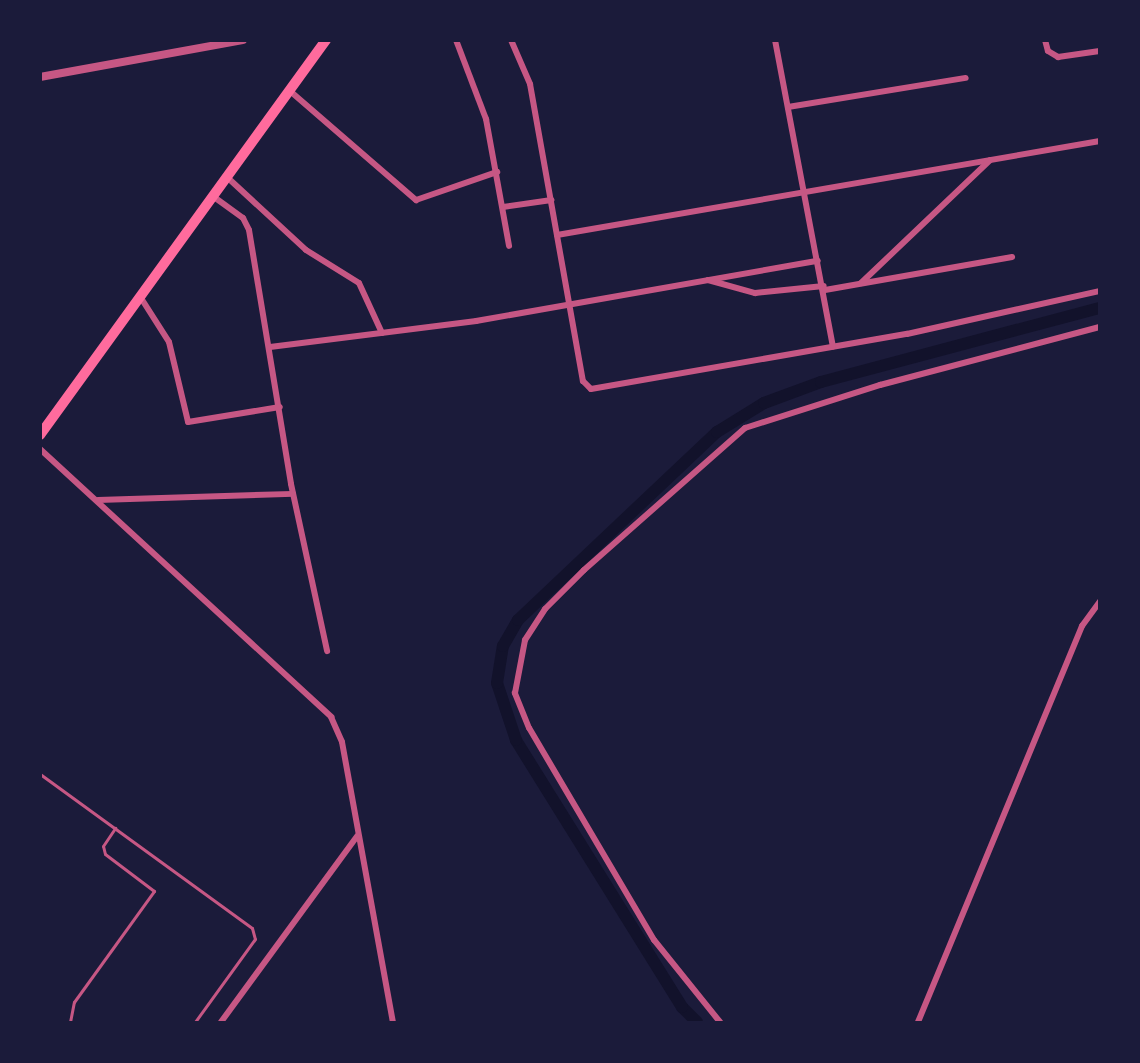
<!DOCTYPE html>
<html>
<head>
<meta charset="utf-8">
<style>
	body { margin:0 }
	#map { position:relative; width:1140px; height:1063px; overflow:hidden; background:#1b1b3a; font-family:Overpass,sans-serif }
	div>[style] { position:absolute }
	.canal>* { height:12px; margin:-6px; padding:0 6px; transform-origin:6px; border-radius:6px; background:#12122b }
	.service>* { height:3px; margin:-1.5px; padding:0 1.5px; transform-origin:1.5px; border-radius:1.5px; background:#c65784 }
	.minor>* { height:6px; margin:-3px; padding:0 3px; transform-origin:3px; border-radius:3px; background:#c65784 }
	.tertiary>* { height:8px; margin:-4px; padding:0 4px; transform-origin:4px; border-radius:4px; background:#c65784 }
	.trunk>* { height:10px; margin:-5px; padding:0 5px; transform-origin:5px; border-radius:5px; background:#ff6b9d }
	span { translate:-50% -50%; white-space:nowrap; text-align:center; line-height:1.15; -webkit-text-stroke:4.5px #1b1b3a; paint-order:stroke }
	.frame { position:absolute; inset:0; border:42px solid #1b1b3a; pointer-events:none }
</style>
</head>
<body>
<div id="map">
	<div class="canal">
		<div style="left:697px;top:1022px;width:21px;rotate:-135deg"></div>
		<div style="left:682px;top:1007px;width:314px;rotate:-121.9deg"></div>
		<div style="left:516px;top:740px;width:60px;rotate:-108.4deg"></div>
		<div style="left:497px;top:683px;width:37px;rotate:-81deg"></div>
		<div style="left:503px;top:646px;width:30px;rotate:-60deg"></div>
		<div style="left:518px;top:620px;width:274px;rotate:-43.4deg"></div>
		<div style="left:717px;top:432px;width:55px;rotate:-31.7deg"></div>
		<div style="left:764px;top:403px;width:61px;rotate:-20.2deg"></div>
		<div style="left:821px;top:382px;width:289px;rotate:-14.9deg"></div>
	</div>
	<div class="service">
		<div style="left:40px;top:774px;width:262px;rotate:36deg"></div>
		<div style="left:252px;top:928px;width:11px;rotate:75deg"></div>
		<div style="left:255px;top:939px;width:102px;rotate:125.9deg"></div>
		<div style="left:70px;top:1022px;width:20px;rotate:-79deg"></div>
		<div style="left:74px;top:1002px;width:137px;rotate:-54.2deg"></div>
		<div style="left:154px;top:891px;width:61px;rotate:-142.9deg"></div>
		<div style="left:105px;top:854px;width:8px;rotate:-104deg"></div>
		<div style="left:103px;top:846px;width:22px;rotate:-56deg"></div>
	</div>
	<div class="minor">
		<div style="left:456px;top:40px;width:85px;rotate:69.2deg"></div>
		<div style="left:486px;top:119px;width:129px;rotate:79.7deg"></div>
		<div style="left:511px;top:40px;width:48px;rotate:66.6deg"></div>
		<div style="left:530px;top:84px;width:302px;rotate:79.9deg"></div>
		<div style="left:583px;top:381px;width:11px;rotate:45deg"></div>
		<div style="left:591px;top:389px;width:321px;rotate:-9.9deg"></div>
		<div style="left:907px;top:334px;width:198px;rotate:-12.6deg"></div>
		<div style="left:775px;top:40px;width:312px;rotate:79.3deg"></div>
		<div style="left:1045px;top:40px;width:11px;rotate:75deg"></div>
		<div style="left:1048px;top:51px;width:12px;rotate:31deg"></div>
		<div style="left:1058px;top:57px;width:42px;rotate:-8.1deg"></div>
		<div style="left:290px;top:91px;width:167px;rotate:40.9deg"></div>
		<div style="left:416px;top:200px;width:86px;rotate:-19.1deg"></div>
		<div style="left:788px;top:107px;width:180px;rotate:-9.3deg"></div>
		<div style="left:228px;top:178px;width:106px;rotate:42.7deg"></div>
		<div style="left:306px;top:250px;width:62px;rotate:31.9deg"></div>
		<div style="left:359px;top:283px;width:55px;rotate:65.3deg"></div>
		<div style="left:214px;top:197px;width:36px;rotate:36deg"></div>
		<div style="left:243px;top:218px;width:13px;rotate:63deg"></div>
		<div style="left:249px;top:230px;width:257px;rotate:80.6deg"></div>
		<div style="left:291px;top:484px;width:171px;rotate:77.8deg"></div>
		<div style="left:503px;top:207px;width:49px;rotate:-8.3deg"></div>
		<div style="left:557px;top:235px;width:551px;rotate:-9.82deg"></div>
		<div style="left:708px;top:280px;width:49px;rotate:15.5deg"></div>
		<div style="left:755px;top:293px;width:69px;rotate:-5.8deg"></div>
		<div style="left:861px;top:283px;width:178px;rotate:-43.6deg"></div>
		<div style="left:825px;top:290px;width:190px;rotate:-10deg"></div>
		<div style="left:141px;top:298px;width:52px;rotate:57.5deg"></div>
		<div style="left:169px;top:342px;width:82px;rotate:76.6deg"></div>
		<div style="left:188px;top:422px;width:93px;rotate:-9.3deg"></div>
		<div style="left:270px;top:347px;width:208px;rotate:-7.2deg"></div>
		<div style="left:476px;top:321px;width:347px;rotate:-10deg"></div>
		<div style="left:40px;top:449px;width:396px;rotate:42.6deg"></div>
		<div style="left:331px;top:717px;width:27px;rotate:66deg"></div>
		<div style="left:342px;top:742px;width:285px;rotate:79.7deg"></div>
		<div style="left:98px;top:500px;width:195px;rotate:-1.8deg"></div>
		<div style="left:221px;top:1022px;width:230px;rotate:-53.8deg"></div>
		<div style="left:720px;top:1022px;width:105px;rotate:-128.8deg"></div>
		<div style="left:654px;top:940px;width:246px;rotate:-120.5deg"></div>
		<div style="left:529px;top:728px;width:38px;rotate:-112deg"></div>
		<div style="left:515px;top:693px;width:54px;rotate:-79.3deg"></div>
		<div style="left:525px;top:640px;width:37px;rotate:-57deg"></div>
		<div style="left:545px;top:609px;width:55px;rotate:-45deg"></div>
		<div style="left:584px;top:570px;width:215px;rotate:-41.4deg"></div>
		<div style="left:745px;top:428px;width:142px;rotate:-17.7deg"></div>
		<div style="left:880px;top:385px;width:228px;rotate:-14.8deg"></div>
		<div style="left:918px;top:1022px;width:429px;rotate:-67.5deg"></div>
		<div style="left:1082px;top:626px;width:31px;rotate:-54deg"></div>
	</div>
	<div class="tertiary">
		<div style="left:40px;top:77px;width:206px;rotate:-10.3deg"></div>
	</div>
	<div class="trunk">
		<div style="left:40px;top:435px;width:488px;rotate:-54.1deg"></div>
	</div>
	<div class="frame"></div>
</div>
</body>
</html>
